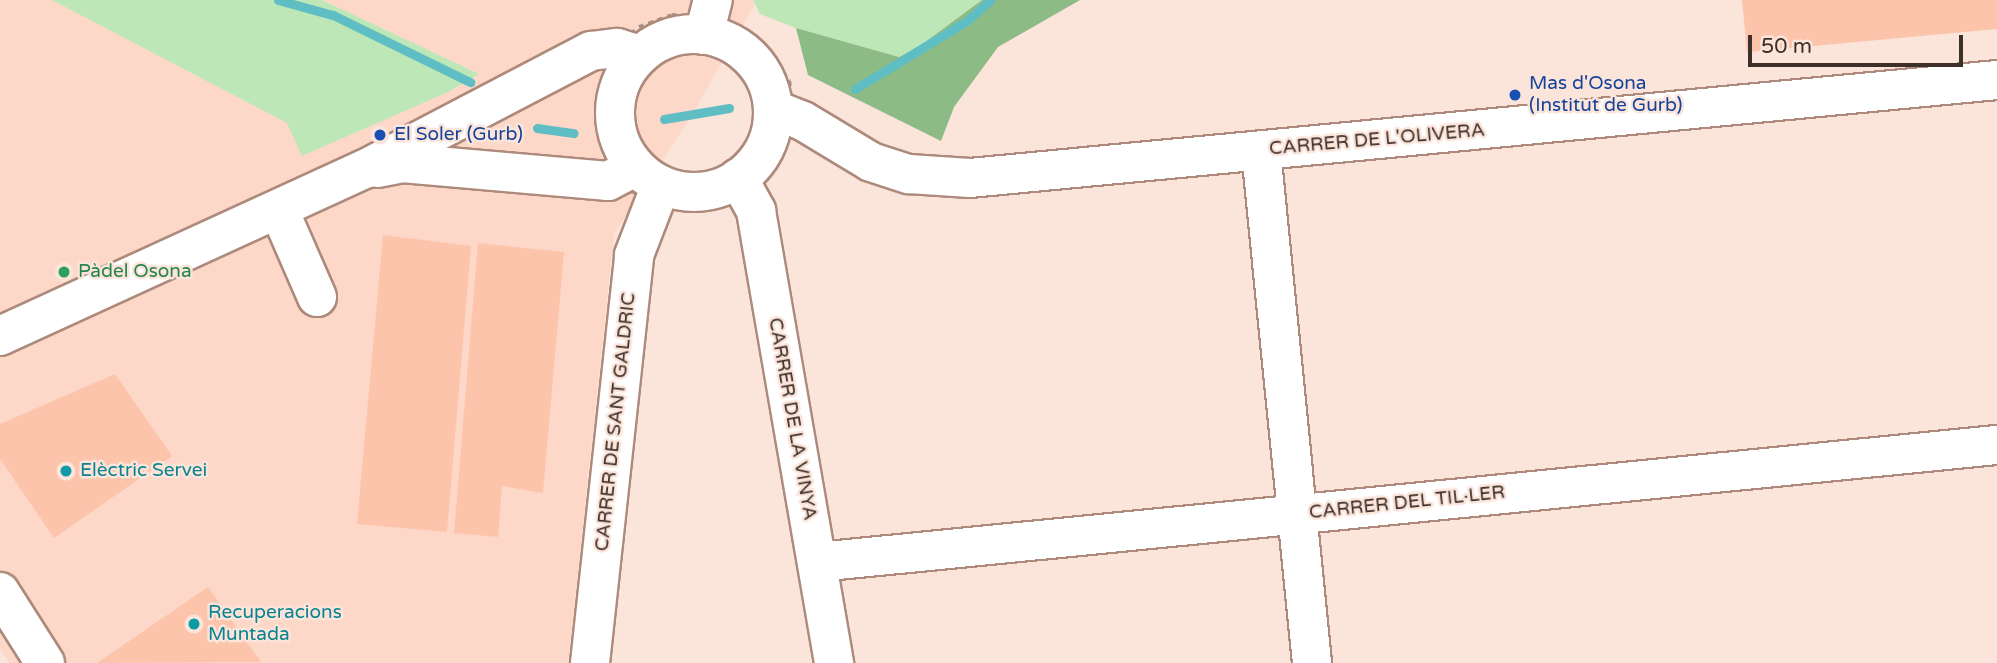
<!DOCTYPE html>
<html>
<head>
<meta charset="utf-8">
<style>
	body { margin:0 }
	#map { position:relative; width:1997px; height:663px; overflow:hidden; background:#fbe4da; font-family:"Varela Round",sans-serif }
	div>[style] { position:absolute }
	.built>* { inset:0; background:#fdd8c8 }
	.green>* { inset:0; background:#bde7b6 }
	.forest>* { inset:0; background:#8dbb85 }
	.stream>* { height:9px; margin:-4.5px; padding:0 4.5px; transform-origin:4.5px; border-radius:4.5px; background:#5ebec4 }
	.building>* { inset:0; background:#fcc4ab }
	.path>* { height:4.5px; margin-top:-2.25px; transform-origin:0; background:repeating-linear-gradient(90deg,#a49189 0 5px,transparent 0 10px) }
	.roads { filter:drop-shadow(2px 0 #ad8a7b) drop-shadow(-2px 0 #ad8a7b) drop-shadow(0 2px #ad8a7b) drop-shadow(0 -2px #ad8a7b) }
	.minor>* { height:38px; margin:-19px; padding:0 19px; transform-origin:19px; border-radius:19px; background:#fff }
	.minor>.ring { margin:-19px; padding:0; box-sizing:content-box; background:none; border:38px solid #fff; border-radius:50% }
	.dots>* { width:19px; height:19px; translate:-50% -50%; box-sizing:border-box; border:4px solid #fbe4da; border-radius:50% }
	span { translate:-50% -50%; white-space:nowrap; text-align:center; line-height:1.15; -webkit-text-stroke:5px #fbe4da; paint-order:stroke }
	.transit-label { font-size:19px; color:#164399 }
	.left { translate:0 -50%; text-align:left }
	.street-label { font-size:19px; color:#3d2f29 }
	.leisure-label { font-size:19px; color:#27864d }
	.culture-label { font-size:19px; color:#0d838f }
	.scale { position:absolute; left:1748px; top:35px; width:215px; height:32px; box-sizing:border-box; border:4px solid #3d2f29; border-top:0; padding-left:9px; font-size:21px; line-height:24px; white-space:nowrap; color:#3d2f29; -webkit-text-stroke:5px #fbe4da; paint-order:stroke }
</style>
</head>
<body>
<div id="map">
	<div class="built">
		<div style="clip-path:polygon(0 0,263px 0,448px 91px,478px 74px,322px 0,753px 0,754px 6px,692px 115px,614px 234px,568px 663px,9px 663px,0 648px)"></div>
	</div>
	<div class="green">
		<div style="clip-path:polygon(52px 0,322px 0,479px 74px,448px 92px,302px 156px,287px 123px)"></div>
		<div style="clip-path:polygon(753px 0,982px 0,917px 48px,899px 57px,796px 28px,760px 14px)"></div>
	</div>
	<div class="forest">
		<div style="clip-path:polygon(982px 0,1080px 0,998px 47px,954px 107px,941px 141px,808px 75px,796px 28px,899px 57px,917px 48px)"></div>
	</div>
	<div class="stream">
		<div style="left:278px;top:0;width:57px;rotate:15.3deg"></div>
		<div style="left:333px;top:15px;width:153px;rotate:26.1deg"></div>
		<div style="left:855px;top:89px;width:132px;rotate:-31.4deg"></div>
		<div style="left:968px;top:20px;width:30px;rotate:-42deg"></div>
		<div style="left:664px;top:119px;width:66px;rotate:-9.6deg"></div>
		<div style="left:537px;top:128px;width:37px;rotate:8deg"></div>
	</div>
	<div class="building">
		<div style="clip-path:polygon(1742px 0,1997px 0,1997px 29px,1747px 52px)"></div>
		<div style="clip-path:polygon(383px 235px,471px 246px,447px 532px,357px 524px)"></div>
		<div style="clip-path:polygon(478px 243px,564px 252px,543px 493px,502px 486px,498px 537px,454px 533px)"></div>
		<div style="clip-path:polygon(115px 374px,172px 456px,54px 538px,0 459px,0 424px)"></div>
		<div style="clip-path:polygon(208px 587px,261px 662px,97px 663px)"></div>
	</div>
	<div class="path">
		<div style="left:672px;top:15px;width:36px;rotate:5deg"></div>
		<div style="left:708px;top:18px;width:34px;rotate:15deg"></div>
		<div style="left:741px;top:27px;width:42px;rotate:44deg"></div>
		<div style="left:771px;top:56px;width:31px;rotate:54deg"></div>
		<div style="left:789px;top:81px;width:36px;rotate:85deg"></div>
		<div style="left:792px;top:117px;width:33px;rotate:104deg"></div>
		<div style="left:784px;top:149px;width:33px;rotate:119deg"></div>
		<div style="left:768px;top:178px;width:26px;rotate:141deg"></div>
		<div style="left:748px;top:194px;width:31px;rotate:159deg"></div>
		<div style="left:719px;top:205px;width:55px;rotate:180deg"></div>
		<div style="left:664px;top:205px;width:36px;rotate:-156deg"></div>
		<div style="left:631px;top:190px;width:18px;rotate:-137deg"></div>
		<div style="left:618px;top:178px;width:25px;rotate:-119deg"></div>
		<div style="left:606px;top:156px;width:35px;rotate:-106deg"></div>
		<div style="left:596px;top:122px;width:50px;rotate:-78.5deg"></div>
		<div style="left:606px;top:73px;width:27px;rotate:-66deg"></div>
		<div style="left:617px;top:48px;width:30px;rotate:-44deg"></div>
		<div style="left:639px;top:27px;width:35px;rotate:-20deg"></div>
	</div>
	<div class="roads">
		<div class="minor">
			<div class="ring" style="left:615px;top:34px;width:120px;height:120px"></div>
			<div style="left:704px;top:35px;width:36px;rotate:-76deg"></div>
			<div style="left:773px;top:109px;width:32px;rotate:22deg"></div>
			<div style="left:803px;top:121px;width:79px;rotate:31.1deg"></div>
			<div style="left:871px;top:162px;width:40px;rotate:18deg"></div>
			<div style="left:909px;top:174px;width:61px;rotate:3.8deg"></div>
			<div style="left:970px;top:178px;width:1032px;rotate:-5.45deg"></div>
			<div style="left:1261px;top:151px;width:515px;rotate:84.31deg"></div>
			<div style="left:377px;top:168px;width:25px;rotate:-11deg"></div>
			<div style="left:402px;top:163px;width:207px;rotate:5deg"></div>
			<div style="left:608px;top:181px;width:31px;rotate:-27deg"></div>
			<div style="left:738px;top:178px;width:38px;rotate:61deg"></div>
			<div style="left:756px;top:211px;width:459px;rotate:80.2deg"></div>
			<div style="left:279px;top:210px;width:95px;rotate:66.4deg"></div>
			<div style="left:0;top:336px;width:401px;rotate:-24.6deg"></div>
			<div style="left:365px;top:169px;width:255px;rotate:-27.6deg"></div>
			<div style="left:591px;top:51px;width:26px;rotate:-7deg"></div>
			<div style="left:617px;top:48px;width:24px;rotate:17deg"></div>
			<div style="left:818px;top:562px;width:1185px;rotate:-5.67deg"></div>
			<div style="left:0;top:592px;width:84px;rotate:57.6deg"></div>
			<div style="left:590px;top:663px;width:410px;rotate:-83.8deg"></div>
			<div style="left:634px;top:255px;width:75px;rotate:-68.9deg"></div>
		</div>
	</div>
	<div class="dots">
		<div style="left:1515px;top:95px;background:#1a4fb4"></div>
		<div style="left:380px;top:135px;background:#1a4fb4"></div>
		<div style="left:64px;top:272px;background:#2e9e5b"></div>
		<div style="left:66px;top:471px;background:#0f9aa8"></div>
		<div style="left:194px;top:624px;background:#0f9aa8"></div>
	</div>
	<div class="transit-label">
		<span class="left" style="left:1529px;top:95px">Mas d'Osona<br>(Institut de Gurb)</span>
		<span class="left" style="left:394px;top:135px">El Soler (Gurb)</span>
	</div>
	<div class="street-label">
		<span style="left:1377px;top:140px;rotate:-5deg">CARRER DE L'OLIVERA</span>
		<span style="left:792px;top:419px;rotate:80deg">CARRER DE LA VINYA</span>
		<span style="left:616px;top:422px;rotate:-84deg">CARRER DE SANT GALDRIC</span>
		<span style="left:1407px;top:503px;rotate:-6deg">CARRER DEL TIL·LER</span>
	</div>
	<div class="leisure-label">
		<span class="left" style="left:78px;top:272px">Pàdel Osona</span>
	</div>
	<div class="culture-label">
		<span class="left" style="left:80px;top:471px">Elèctric Servei</span>
		<span class="left" style="left:208px;top:624px">Recuperacions<br>Muntada</span>
	</div>
	<div class="scale">50 m</div>
</div>
</body>
</html>
